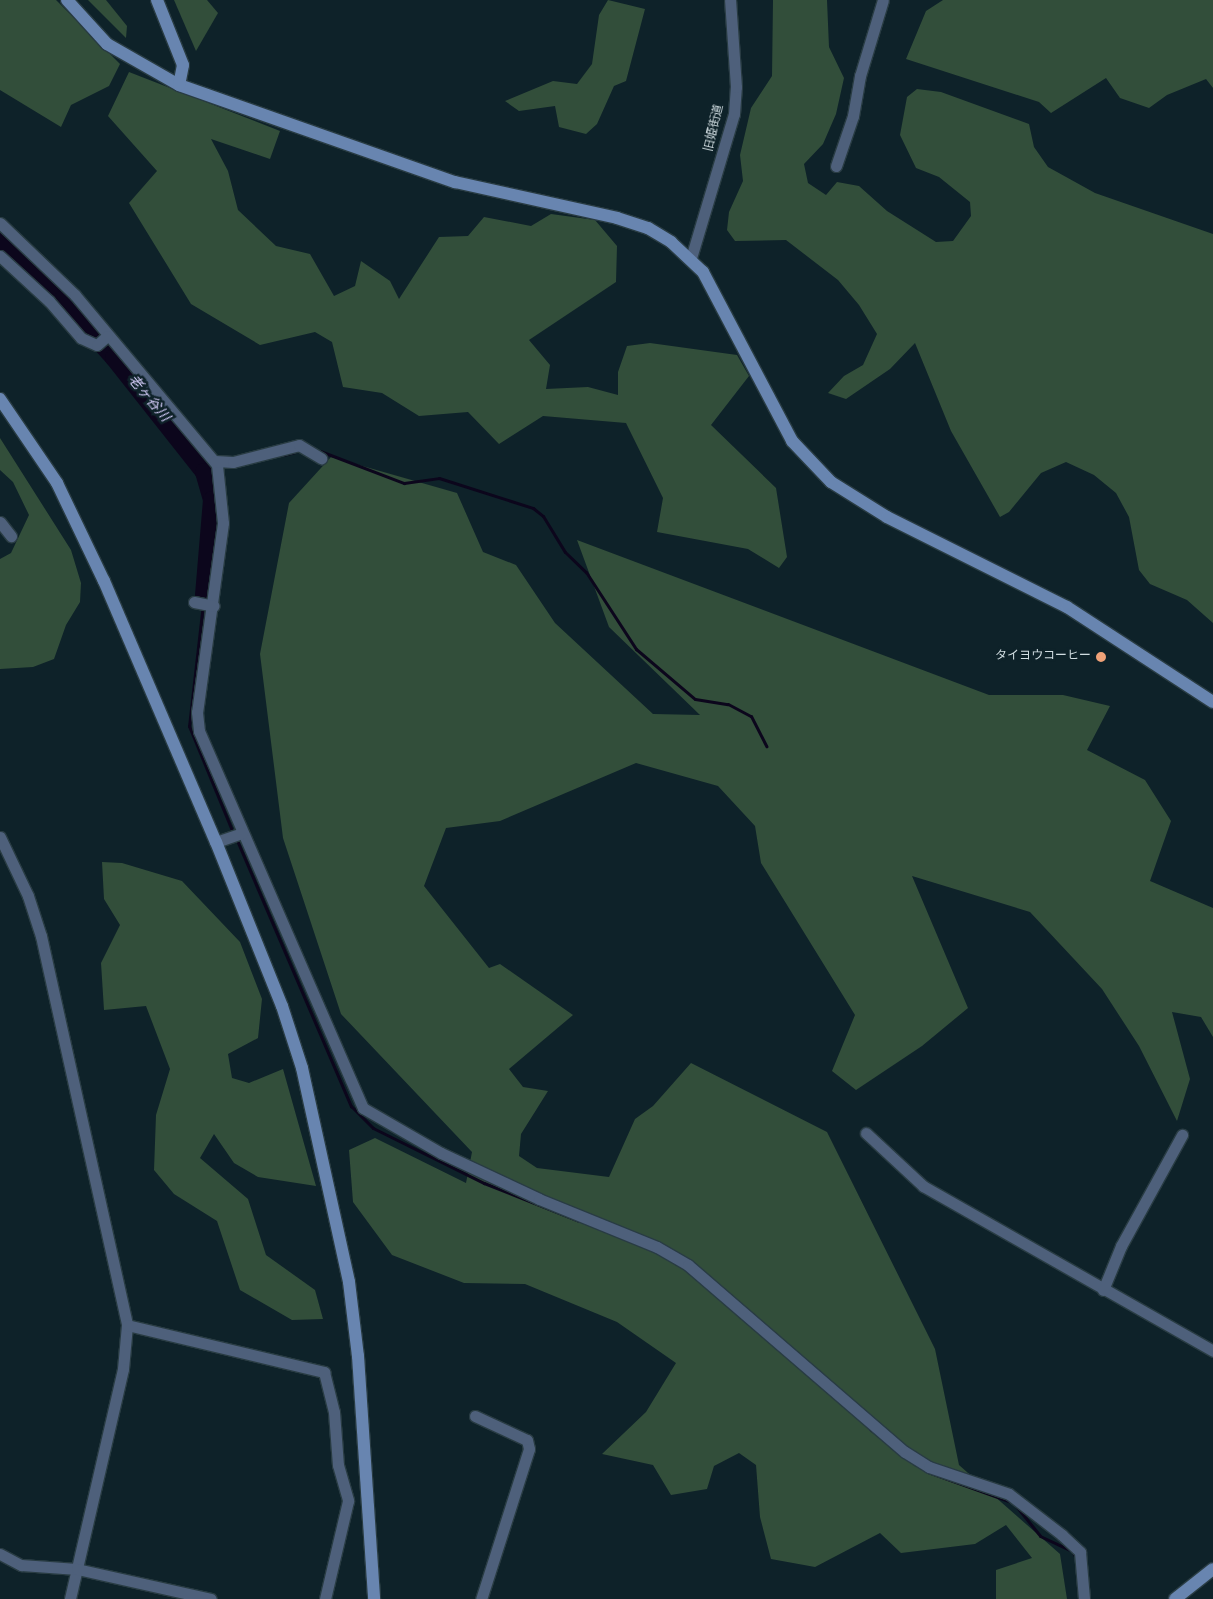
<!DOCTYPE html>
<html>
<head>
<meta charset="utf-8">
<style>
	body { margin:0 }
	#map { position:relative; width:1213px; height:1599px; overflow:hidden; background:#0e2229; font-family:Overpass,"Noto Sans JP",sans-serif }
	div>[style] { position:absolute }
	.forest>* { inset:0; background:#324e3a }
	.stream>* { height:3px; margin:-1.5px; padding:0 1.5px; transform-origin:1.5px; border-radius:1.5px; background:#0c061c }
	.river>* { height:18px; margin:-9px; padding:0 9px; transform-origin:9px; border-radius:9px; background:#0c061c }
	.roads { filter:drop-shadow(1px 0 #293c43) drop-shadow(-1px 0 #293c43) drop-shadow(0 1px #293c43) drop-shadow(0 -1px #293c43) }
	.street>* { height:11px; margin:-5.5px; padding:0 5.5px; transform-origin:5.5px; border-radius:5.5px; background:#4e607b }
	.secondary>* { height:12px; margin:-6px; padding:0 6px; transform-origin:6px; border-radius:6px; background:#6885b0 }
	.dots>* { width:14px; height:14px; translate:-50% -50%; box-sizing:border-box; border:2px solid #0e2229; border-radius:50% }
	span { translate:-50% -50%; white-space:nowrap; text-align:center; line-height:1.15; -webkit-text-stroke:5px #0e2229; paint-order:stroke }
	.street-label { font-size:12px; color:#d1dde1 }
	.poi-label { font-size:12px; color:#d1dde1 }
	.right { translate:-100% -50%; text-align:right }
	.water-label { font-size:14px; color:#d6cefb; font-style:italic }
</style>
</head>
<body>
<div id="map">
	<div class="forest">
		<div style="clip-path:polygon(0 0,56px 0,120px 64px,109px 86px,71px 105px,61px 127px,0 90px)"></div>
		<div style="clip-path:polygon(88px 0,106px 0,127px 26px,126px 38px)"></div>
		<div style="clip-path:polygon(174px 0,207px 0,218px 13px,196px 51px)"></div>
		<div style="clip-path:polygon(608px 0,645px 9px,626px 81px,614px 86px,597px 124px,586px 134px,559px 127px,555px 106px,519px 111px,505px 101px,553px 81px,577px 84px,592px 64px,599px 15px)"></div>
		<div style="clip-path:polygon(773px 0,827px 0,829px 47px,844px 78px,836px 114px,823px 144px,804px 164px,808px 183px,826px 195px,837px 182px,859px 186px,887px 211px,936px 242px,953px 241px,971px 216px,970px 202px,939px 177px,916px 168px,900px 135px,907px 97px,917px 89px,941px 92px,1029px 124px,1034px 147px,1048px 167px,1095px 193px,1213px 234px,1213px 623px,1187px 600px,1150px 584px,1139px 570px,1129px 517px,1116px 493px,1094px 475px,1066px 462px,1041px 473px,1009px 512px,1000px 517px,951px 431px,915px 343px,890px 369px,846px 399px,828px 393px,844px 376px,863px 365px,877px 334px,859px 305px,838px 280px,786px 240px,735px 241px,727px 230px,729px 212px,743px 181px,740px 155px,751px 108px,772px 76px)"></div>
		<div style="clip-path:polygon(943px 0,1213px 0,1213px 88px,1206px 79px,1167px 95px,1149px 108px,1120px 98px,1106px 78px,1051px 113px,1039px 102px,906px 59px,926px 11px)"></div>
		<div style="clip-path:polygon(129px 72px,280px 131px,270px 159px,211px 139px,228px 171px,238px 210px,276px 246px,310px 254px,334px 296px,355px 286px,361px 261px,390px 281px,399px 299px,439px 237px,468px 236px,484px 217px,531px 226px,551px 214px,595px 220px,617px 246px,616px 282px,529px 340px,550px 365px,546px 389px,588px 387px,618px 395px,618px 372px,627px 346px,650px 343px,737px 355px,749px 376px,711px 425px,776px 488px,787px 557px,779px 568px,748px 549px,657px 532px,663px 498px,626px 423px,543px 416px,499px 444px,468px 412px,419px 416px,382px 393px,343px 387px,332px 342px,315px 332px,260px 345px,191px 304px,129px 203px,157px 171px,108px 116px)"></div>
		<div style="clip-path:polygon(0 438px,71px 550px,81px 583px,80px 602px,66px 625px,54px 659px,33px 667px,0 669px,0 559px,11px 553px,29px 515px,13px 482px,0 470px)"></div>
		<div style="clip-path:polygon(331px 457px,457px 493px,483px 552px,516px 565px,555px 623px,653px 714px,700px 715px,609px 627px,577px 540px,989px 695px,1063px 695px,1110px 706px,1087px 750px,1145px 780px,1171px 821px,1150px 881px,1213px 908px,1213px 1037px,1201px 1017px,1172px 1012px,1190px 1079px,1177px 1121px,1139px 1046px,1102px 989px,1030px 912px,912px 876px,968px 1008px,922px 1046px,856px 1090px,832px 1071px,855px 1015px,761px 863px,755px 826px,718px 786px,636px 763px,500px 821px,446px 828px,424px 886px,489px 968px,500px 964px,573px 1015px,509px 1069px,523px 1087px,548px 1091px,521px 1134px,519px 1156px,537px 1168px,609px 1177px,635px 1119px,653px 1106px,691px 1063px,827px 1132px,935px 1349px,959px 1465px,1060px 1554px,1067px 1599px,996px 1599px,996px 1570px,1032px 1558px,1006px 1525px,975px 1544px,901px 1553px,880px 1533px,815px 1567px,771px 1559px,760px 1517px,756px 1465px,739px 1453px,714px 1466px,707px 1489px,671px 1495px,653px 1465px,602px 1454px,646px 1412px,676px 1363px,617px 1322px,525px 1284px,464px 1283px,392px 1255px,353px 1202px,349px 1150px,375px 1138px,466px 1183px,472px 1152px,341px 1014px,283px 838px,260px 654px,289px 503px)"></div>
		<div style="clip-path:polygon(102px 862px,122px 863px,182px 881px,240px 942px,262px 999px,258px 1038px,228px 1054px,232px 1078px,249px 1083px,283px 1069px,316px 1186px,258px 1177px,234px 1163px,214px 1134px,200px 1158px,248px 1199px,266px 1255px,315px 1290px,323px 1319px,292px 1320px,240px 1290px,217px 1221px,174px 1194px,154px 1170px,156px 1115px,170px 1069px,146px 1006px,104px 1010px,101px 963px,120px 925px,104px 899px)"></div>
	</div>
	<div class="stream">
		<div style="left:320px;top:451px;width:90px;rotate:20.9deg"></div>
		<div style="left:404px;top:483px;width:35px;rotate:-8deg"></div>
		<div style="left:439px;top:478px;width:99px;rotate:17.7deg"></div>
		<div style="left:533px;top:508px;width:13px;rotate:39deg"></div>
		<div style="left:543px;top:516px;width:42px;rotate:58.6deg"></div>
		<div style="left:565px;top:552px;width:29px;rotate:44deg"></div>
		<div style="left:586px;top:572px;width:92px;rotate:57deg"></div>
		<div style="left:636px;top:649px;width:77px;rotate:40.3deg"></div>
		<div style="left:695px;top:699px;width:33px;rotate:9deg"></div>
		<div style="left:728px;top:704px;width:26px;rotate:28deg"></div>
		<div style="left:751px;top:716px;width:34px;rotate:63deg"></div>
		<div style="left:283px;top:455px;width:12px;rotate:-14deg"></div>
		<div style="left:204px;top:472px;width:10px;rotate:-11deg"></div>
		<div style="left:204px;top:595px;width:132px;rotate:96.5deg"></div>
		<div style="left:189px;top:726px;width:116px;rotate:67.6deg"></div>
		<div style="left:236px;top:838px;width:292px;rotate:66.8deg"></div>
		<div style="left:351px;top:1106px;width:31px;rotate:45deg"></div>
		<div style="left:373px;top:1128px;width:124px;rotate:26.4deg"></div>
		<div style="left:484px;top:1183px;width:102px;rotate:21.8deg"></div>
		<div style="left:870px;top:1429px;width:58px;rotate:38deg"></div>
		<div style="left:928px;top:1472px;width:88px;rotate:19.9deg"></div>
		<div style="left:1016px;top:1506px;width:38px;rotate:51deg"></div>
		<div style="left:1040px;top:1536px;width:35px;rotate:25deg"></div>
		<div style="left:1072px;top:1551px;width:9px;rotate:58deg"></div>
	</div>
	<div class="river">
		<div style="left:0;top:241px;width:86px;rotate:43.6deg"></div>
		<div style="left:62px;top:300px;width:78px;rotate:48.1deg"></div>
		<div style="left:114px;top:358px;width:145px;rotate:51.7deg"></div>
		<div style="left:204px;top:472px;width:29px;rotate:74deg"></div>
		<div style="left:212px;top:500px;width:95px;rotate:94.8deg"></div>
	</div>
	<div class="roads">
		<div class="street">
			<div style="left:836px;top:166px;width:53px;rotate:-71.2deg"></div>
			<div style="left:853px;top:116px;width:41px;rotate:-80.1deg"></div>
			<div style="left:860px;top:76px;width:79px;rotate:-73.2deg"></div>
			<div style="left:0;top:223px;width:104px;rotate:43.8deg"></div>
			<div style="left:75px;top:295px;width:222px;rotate:50.1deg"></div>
			<div style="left:217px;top:465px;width:58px;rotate:84.1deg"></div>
			<div style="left:223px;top:523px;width:191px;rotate:97.8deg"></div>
			<div style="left:197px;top:712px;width:19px;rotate:84deg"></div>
			<div style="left:199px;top:731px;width:411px;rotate:66.5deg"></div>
			<div style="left:363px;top:1108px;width:90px;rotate:30deg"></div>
			<div style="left:441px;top:1153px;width:108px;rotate:25.1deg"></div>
			<div style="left:539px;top:1199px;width:127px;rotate:22.1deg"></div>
			<div style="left:657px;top:1247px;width:36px;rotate:30deg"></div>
			<div style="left:688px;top:1265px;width:286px;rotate:40.8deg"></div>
			<div style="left:905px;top:1452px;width:28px;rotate:32deg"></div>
			<div style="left:929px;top:1467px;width:84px;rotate:18.6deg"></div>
			<div style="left:1009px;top:1494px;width:67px;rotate:37.7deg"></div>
			<div style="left:1062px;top:1535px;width:25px;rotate:43deg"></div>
			<div style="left:1080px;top:1552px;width:47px;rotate:85.1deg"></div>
			<div style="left:0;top:256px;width:67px;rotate:42.6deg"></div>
			<div style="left:49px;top:301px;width:49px;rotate:49.1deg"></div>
			<div style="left:81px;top:338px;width:17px;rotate:24deg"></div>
			<div style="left:97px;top:345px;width:13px;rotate:-42deg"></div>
			<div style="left:691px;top:258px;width:150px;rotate:-73.4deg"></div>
			<div style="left:734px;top:114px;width:27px;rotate:-86deg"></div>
			<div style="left:736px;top:87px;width:87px;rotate:-93.9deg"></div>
			<div style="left:215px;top:461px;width:18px;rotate:3deg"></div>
			<div style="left:233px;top:462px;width:68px;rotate:-14.4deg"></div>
			<div style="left:299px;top:445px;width:26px;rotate:31deg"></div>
			<div style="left:0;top:522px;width:18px;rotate:52deg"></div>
			<div style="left:194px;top:602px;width:20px;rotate:11deg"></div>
			<div style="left:0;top:837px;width:65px;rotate:64.6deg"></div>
			<div style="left:28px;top:896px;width:42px;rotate:72deg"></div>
			<div style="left:41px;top:936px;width:398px;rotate:77.5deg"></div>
			<div style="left:127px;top:1325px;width:44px;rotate:95.2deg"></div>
			<div style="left:123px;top:1369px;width:236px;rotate:103deg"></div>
			<div style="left:216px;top:842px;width:28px;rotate:-19deg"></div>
			<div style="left:866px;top:1133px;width:78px;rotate:42.9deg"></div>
			<div style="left:923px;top:1186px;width:334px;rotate:29.6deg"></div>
			<div style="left:1103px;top:1290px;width:48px;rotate:-67.8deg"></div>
			<div style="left:1121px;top:1246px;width:127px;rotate:-61.2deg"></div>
			<div style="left:127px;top:1325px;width:203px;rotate:13.4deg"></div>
			<div style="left:324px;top:1372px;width:41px;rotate:76deg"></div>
			<div style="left:334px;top:1412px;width:53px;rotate:85.7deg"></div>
			<div style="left:338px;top:1465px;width:37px;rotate:74deg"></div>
			<div style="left:348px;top:1501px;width:101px;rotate:103.2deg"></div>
			<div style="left:475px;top:1416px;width:57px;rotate:24.8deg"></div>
			<div style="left:527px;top:1440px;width:9px;rotate:77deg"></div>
			<div style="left:529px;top:1449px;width:157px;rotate:107.7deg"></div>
			<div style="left:0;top:1554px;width:24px;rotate:28deg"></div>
			<div style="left:21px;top:1565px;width:56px;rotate:4.1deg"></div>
			<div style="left:77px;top:1569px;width:137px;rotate:12.6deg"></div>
		</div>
		<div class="secondary">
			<div style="left:67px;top:0;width:59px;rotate:47.7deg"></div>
			<div style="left:107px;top:44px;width:83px;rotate:29.7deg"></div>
			<div style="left:179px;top:85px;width:293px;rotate:19.4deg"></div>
			<div style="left:455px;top:182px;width:166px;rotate:12.5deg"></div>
			<div style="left:617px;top:218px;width:33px;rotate:18deg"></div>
			<div style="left:648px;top:228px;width:27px;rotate:31deg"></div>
			<div style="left:671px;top:242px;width:44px;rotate:43.2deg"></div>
			<div style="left:703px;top:272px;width:191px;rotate:62.2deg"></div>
			<div style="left:792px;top:441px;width:57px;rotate:46.4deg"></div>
			<div style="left:831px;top:482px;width:66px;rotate:32deg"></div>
			<div style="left:887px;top:517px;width:201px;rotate:26.6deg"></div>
			<div style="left:1067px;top:607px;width:174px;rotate:33.1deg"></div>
			<div style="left:157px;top:0;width:70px;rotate:68.2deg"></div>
			<div style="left:183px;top:65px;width:20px;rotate:101deg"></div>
			<div style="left:0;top:399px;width:102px;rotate:55.8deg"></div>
			<div style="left:57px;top:483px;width:109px;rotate:64.4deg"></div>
			<div style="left:104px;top:581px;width:284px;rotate:66.8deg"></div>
			<div style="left:216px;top:842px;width:177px;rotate:68.1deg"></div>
			<div style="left:282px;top:1006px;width:65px;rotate:72.1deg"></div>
			<div style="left:302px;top:1068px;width:219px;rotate:77.6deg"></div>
			<div style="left:349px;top:1282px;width:75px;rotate:83.1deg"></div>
			<div style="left:358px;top:1356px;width:244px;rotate:86.2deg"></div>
			<div style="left:1175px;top:1599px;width:48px;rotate:-38.3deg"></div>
		</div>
	</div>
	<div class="dots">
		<div style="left:1101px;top:657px;background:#f0a278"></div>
	</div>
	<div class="street-label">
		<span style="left:715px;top:128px;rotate:-77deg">旧姫街道</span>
	</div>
	<div class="poi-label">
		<span class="right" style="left:1091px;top:657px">タイヨウコーヒー</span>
	</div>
	<div class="water-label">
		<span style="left:148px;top:399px;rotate:50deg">老ヶ谷川</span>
	</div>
</div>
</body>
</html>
